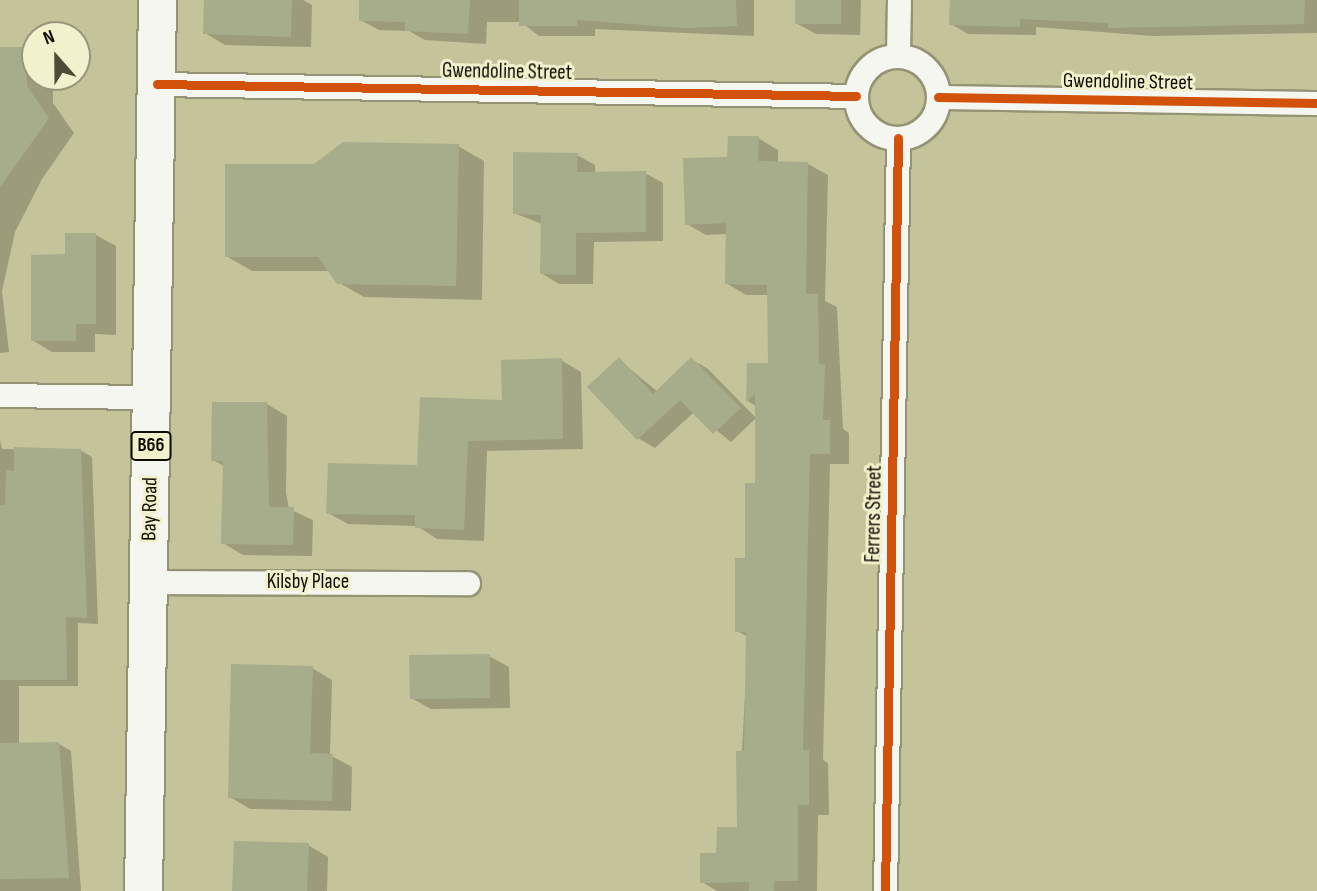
<!DOCTYPE html>
<html>
<head>
<meta charset="utf-8">
<style>
	body { margin:0 }
	#map { position:relative; width:1317px; height:891px; overflow:hidden; background:#c4c39a; font-family:"Sofia Sans Condensed",sans-serif }
	div>[style] { position:absolute }
	.shadow>* { inset:0; background:#0003 }
	.building>* { inset:0; background:#a7ad8b }
	.roads { filter:drop-shadow(2px 0 #949373) drop-shadow(-2px 0 #949373) drop-shadow(0 2px #949373) drop-shadow(0 -2px #949373) }
	.street>* { height:23px; margin:-11.5px; padding:0 11.5px; transform-origin:11.5px; border-radius:11.5px; background:#f6f6f0 }
	.street>.ring { margin:-11.5px; padding:0; box-sizing:content-box; background:none; border:23px solid #f6f6f0; border-radius:50% }
	.primary>* { height:37px; margin:-18.5px; padding:0 18.5px; transform-origin:18.5px; border-radius:18.5px; background:#f6f6f0 }
	.cycleway>* { height:9px; margin:-4.5px; padding:0 4.5px; transform-origin:4.5px; border-radius:4.5px; background:#d2510b }
	span { translate:-50% -50%; white-space:nowrap; text-align:center; line-height:1.15; -webkit-text-stroke:6px #f2f1cd; paint-order:stroke }
	.shield-label span { padding:2px 5px; background:#f2f1cd; border:2px solid; border-radius:5px; -webkit-text-stroke-width:0 }
	.shield-label { font-size:19px; color:#0f0c00; font-weight:700 }
	.street-label { font-size:21px; color:#0f0c00 }
	.north { position:absolute; left:21px; top:21px; width:70px; height:70px; box-sizing:border-box; background:#f2f1cd; border:2px solid #97957b; border-radius:50%; rotate:339deg; font-size:19px; font-weight:700; line-height:28px; text-align:center; color:#0f0c00 }
	.north::after { content:''; display:block; margin:auto; width:24px; height:32px; background:#4e4c36; clip-path:polygon(50% 0,100% 100%,50% 72%,0 100%) }
</style>
</head>
<body>
<div id="map">
	<div class="shadow">
		<div style="clip-path:polygon(206px 0,303px 0,312px 5px,311px 47px,225px 45px,205px 33px)"></div>
		<div style="clip-path:polygon(361px 0,754px 0,754px 36px,595px 29px,595px 36px,539px 36px,521px 22px,487px 22px,486px 44px,425px 40px,409px 31px,379px 30px,360px 20px)"></div>
		<div style="clip-path:polygon(797px 0,861px 0,860px 35px,816px 34px,796px 23px)"></div>
		<div style="clip-path:polygon(951px 0,1317px 0,1317px 33px,1153px 36px,1036px 27px,1036px 35px,968px 34px,951px 24px)"></div>
		<div style="clip-path:polygon(27px 48px,35px 53px,35px 77px,53px 77px,53px 103px,74px 133px,42px 179px,15px 232px,2px 291px,9px 352px,0 353px,0 49px)"></div>
		<div style="clip-path:polygon(758px 138px,778px 150px,778px 163px,808px 164px,828px 175px,825px 301px,837px 307px,843px 429px,849px 433px,849px 464px,830px 464px,823px 760px,828px 763px,829px 815px,818px 815px,817px 891px,717px 891px,702px 882px,738px 828px,748px 637px,737px 631px,757px 485px,757px 407px,748px 401px,749px 365px,770px 365px,769px 295px,746px 295px,726px 283px,727px 234px,706px 235px,687px 224px,729px 158px)"></div>
		<div style="clip-path:polygon(458px 146px,484px 161px,482px 300px,364px 297px,338px 282px,330px 271px,252px 271px,226px 256px,315px 166px)"></div>
		<div style="clip-path:polygon(577px 155px,595px 165px,595px 173px,645px 173px,663px 183px,663px 241px,594px 242px,593px 284px,559px 284px,541px 273px,542px 224px,514px 213px)"></div>
		<div style="clip-path:polygon(96px 235px,116px 246px,116px 335px,95px 334px,95px 352px,52px 352px,32px 340px,67px 256px)"></div>
		<div style="clip-path:polygon(691px 359px,708px 369px,756px 418px,731px 442px,694px 412px,655px 448px,638px 438px,619px 360px,658px 392px)"></div>
		<div style="clip-path:polygon(561px 360px,581px 372px,583px 449px,487px 451px,484px 541px,437px 539px,417px 526px,348px 524px,328px 513px,419px 467px)"></div>
		<div style="clip-path:polygon(267px 404px,287px 416px,286px 492px,289px 509px,313px 520px,312px 556px,243px 555px,223px 543px,224px 466px,213px 460px)"></div>
		<div style="clip-path:polygon(0 440px,2px 449px,80px 450px,92px 457px,98px 624px,78px 623px,78px 686px,19px 686px,19px 745px,59px 744px,71px 751px,81px 891px,0 891px)"></div>
		<div style="clip-path:polygon(489px 656px,509px 667px,510px 708px,431px 709px,411px 698px)"></div>
		<div style="clip-path:polygon(312px 668px,332px 680px,330px 755px,352px 767px,351px 811px,250px 809px,230px 797px)"></div>
		<div style="clip-path:polygon(308px 845px,328px 857px,327px 891px,233px 891px)"></div>
	</div>
	<div class="building">
		<div style="clip-path:polygon(204px 0,292px 0,291px 37px,203px 34px)"></div>
		<div style="clip-path:polygon(359px 0,470px 0,468px 34px,405px 31px,405px 22px,359px 21px)"></div>
		<div style="clip-path:polygon(519px 0,736px 0,737px 26px,685px 28px,577px 20px,577px 26px,519px 26px)"></div>
		<div style="clip-path:polygon(795px 0,841px 0,841px 24px,795px 24px)"></div>
		<div style="clip-path:polygon(950px 0,1305px 0,1304px 24px,1108px 28px,1108px 23px,1020px 19px,1020px 27px,949px 25px)"></div>
		<div style="clip-path:polygon(0 47px,27px 47px,27px 86px,49px 118px,0 187px)"></div>
		<div style="clip-path:polygon(728px 136px,759px 136px,758px 161px,808px 162px,806px 294px,818px 294px,819px 364px,825px 365px,823px 420px,830px 420px,830px 454px,810px 454px,803px 750px,809px 750px,809px 805px,798px 805px,798px 881px,774px 881px,774px 891px,749px 891px,749px 882px,700px 883px,700px 853px,716px 853px,717px 827px,737px 827px,736px 751px,744px 751px,746px 632px,735px 632px,735px 558px,745px 558px,745px 483px,755px 483px,755px 394px,746px 402px,747px 363px,768px 363px,767px 285px,725px 284px,726px 223px,685px 225px,683px 158px,727px 157px)"></div>
		<div style="clip-path:polygon(343px 142px,459px 144px,456px 286px,337px 284px,318px 257px,225px 257px,225px 164px,314px 164px)"></div>
		<div style="clip-path:polygon(513px 152px,578px 153px,577px 172px,646px 171px,646px 232px,576px 233px,576px 275px,540px 274px,541px 215px,513px 214px)"></div>
		<div style="clip-path:polygon(65px 233px,96px 233px,96px 324px,76px 324px,76px 341px,31px 341px,31px 255px,65px 254px)"></div>
		<div style="clip-path:polygon(619px 357px,653px 394px,691px 357px,741px 408px,713px 434px,680px 400px,637px 440px,587px 387px)"></div>
		<div style="clip-path:polygon(562px 358px,563px 439px,468px 441px,464px 530px,415px 528px,415px 515px,326px 514px,328px 463px,417px 465px,420px 397px,502px 400px,501px 360px)"></div>
		<div style="clip-path:polygon(212px 402px,267px 402px,269px 507px,294px 507px,293px 545px,221px 544px,223px 461px,211px 461px)"></div>
		<div style="clip-path:polygon(14px 447px,81px 449px,87px 618px,66px 617px,67px 680px,0 680px,0 505px,5px 505px,6px 470px,14px 471px)"></div>
		<div style="clip-path:polygon(490px 654px,490px 698px,410px 699px,409px 655px)"></div>
		<div style="clip-path:polygon(231px 664px,313px 666px,310px 753px,333px 754px,332px 801px,228px 798px)"></div>
		<div style="clip-path:polygon(59px 742px,69px 878px,0 879px,0 743px)"></div>
		<div style="clip-path:polygon(234px 841px,309px 843px,307px 891px,232px 891px)"></div>
	</div>
	<div class="roads">
		<div class="street">
			<div style="left:898px;top:55px;width:55px;rotate:-89deg"></div>
			<div class="ring" style="left:856px;top:56px;width:59px;height:59px"></div>
			<div style="left:157px;top:84px;width:699px;rotate:0.98deg"></div>
			<div style="left:938px;top:97px;width:379px;rotate:0.9deg"></div>
			<div style="left:0;top:395px;width:152px;rotate:0.8deg"></div>
			<div style="left:149px;top:582px;width:319px;rotate:0.2deg"></div>
			<div style="left:885px;top:891px;width:753px;rotate:-89.01deg"></div>
		</div>
		<div class="primary">
			<div style="left:143px;top:891px;width:891px;rotate:-89.1deg"></div>
		</div>
	</div>
	<div class="cycleway">
		<div style="left:157px;top:84px;width:699px;rotate:0.98deg"></div>
		<div style="left:938px;top:97px;width:379px;rotate:0.9deg"></div>
		<div style="left:885px;top:891px;width:753px;rotate:-89.01deg"></div>
	</div>
	<div class="shield-label">
		<span style="left:151px;top:446px">B66</span>
	</div>
	<div class="street-label">
		<span style="left:507px;top:72px;rotate:1deg">Gwendoline Street</span>
		<span style="left:1128px;top:82px;rotate:1deg">Gwendoline Street</span>
		<span style="left:150px;top:509px;rotate:-89deg">Bay Road</span>
		<span style="left:874px;top:514px;rotate:-89deg">Ferrers Street</span>
		<span style="left:308px;top:582px">Kilsby Place</span>
	</div>
	<div class="north">N</div>
</div>
</body>
</html>
